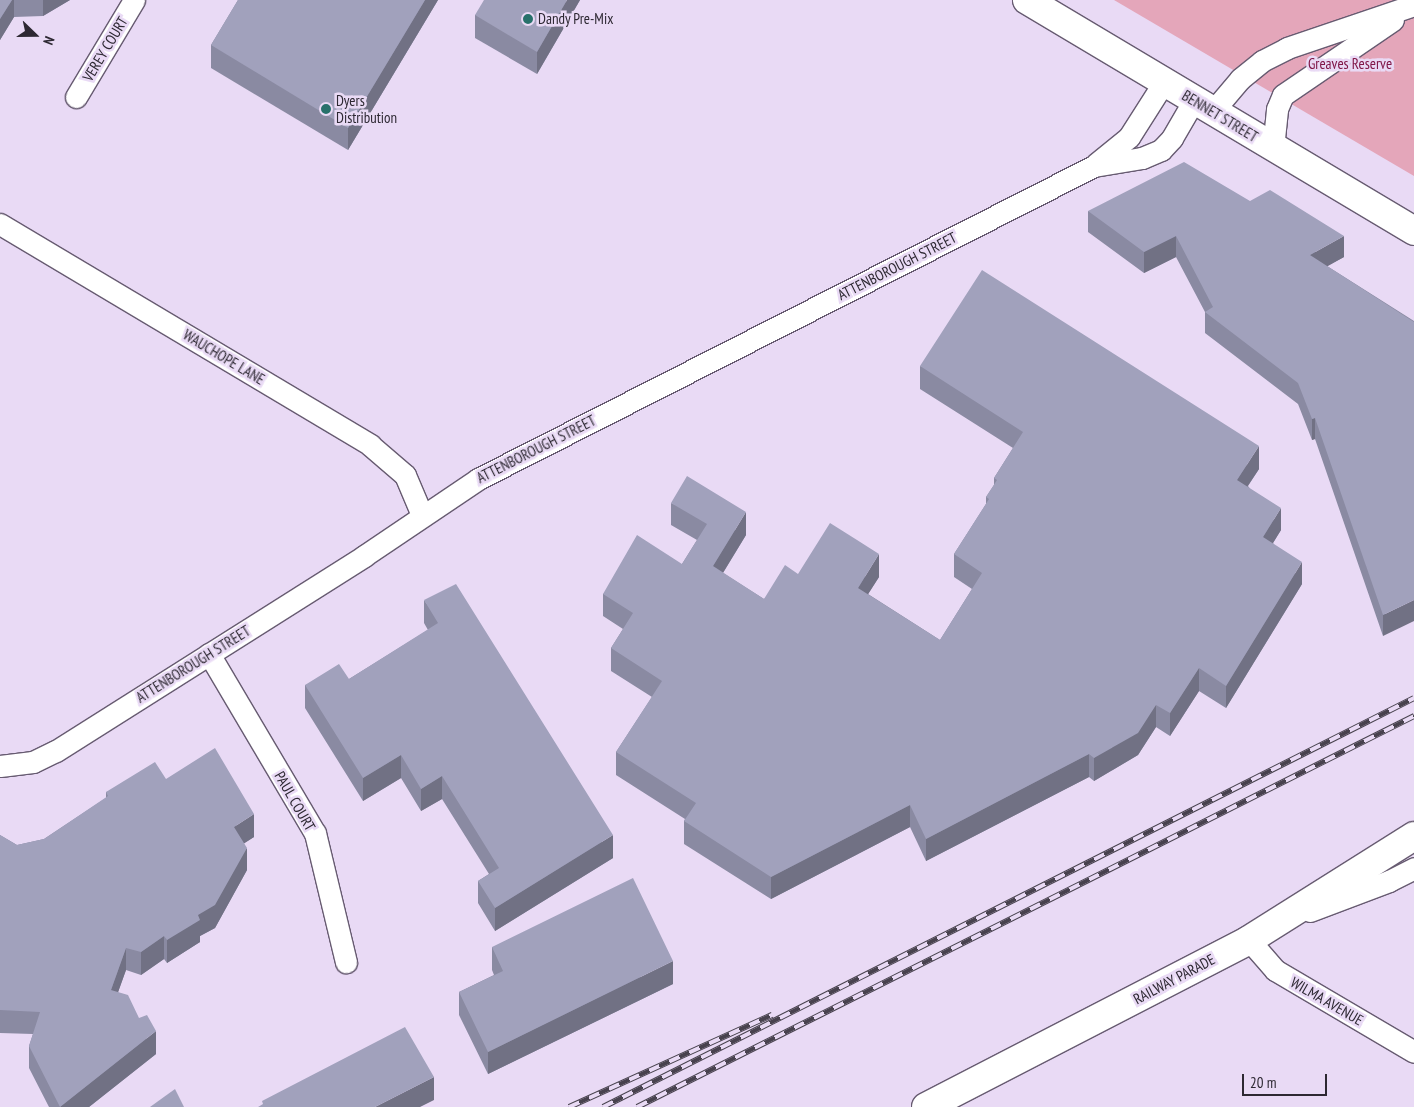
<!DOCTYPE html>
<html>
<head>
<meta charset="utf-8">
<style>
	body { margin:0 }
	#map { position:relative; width:1414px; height:1107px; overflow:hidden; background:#e9daf5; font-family:"PT Sans Narrow",sans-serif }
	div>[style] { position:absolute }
	.green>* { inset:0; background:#e4a6ba }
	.roads { filter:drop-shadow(1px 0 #675b71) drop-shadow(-1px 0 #675b71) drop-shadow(0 1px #675b71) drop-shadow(0 -1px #675b71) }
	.street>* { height:21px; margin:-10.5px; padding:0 10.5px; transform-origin:10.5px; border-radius:10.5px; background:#fff }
	.secondary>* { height:28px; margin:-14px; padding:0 14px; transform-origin:14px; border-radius:14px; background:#fff }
	.rail>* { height:5.5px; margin-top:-2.75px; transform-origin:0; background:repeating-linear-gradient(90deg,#e9daf5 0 11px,#48424e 0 22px); box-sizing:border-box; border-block:1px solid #48424e }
	.wall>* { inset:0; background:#8a8aa2 }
	.shaded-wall>* { inset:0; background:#717184 }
	.building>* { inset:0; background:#a1a1bc }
	.dots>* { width:14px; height:14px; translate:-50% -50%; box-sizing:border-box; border:2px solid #e9daf5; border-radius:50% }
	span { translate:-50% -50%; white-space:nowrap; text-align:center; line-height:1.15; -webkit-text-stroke:5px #e9daf5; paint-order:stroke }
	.poi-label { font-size:15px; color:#2d2832 }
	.left { translate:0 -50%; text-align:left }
	.street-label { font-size:15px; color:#2d2832 }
	.park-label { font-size:15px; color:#801748 }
	.north { position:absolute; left:10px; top:10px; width:50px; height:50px; -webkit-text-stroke:4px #e9daf5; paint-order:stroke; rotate:112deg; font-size:14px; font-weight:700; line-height:20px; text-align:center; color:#2d2832 }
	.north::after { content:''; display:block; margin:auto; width:18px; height:22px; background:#2d2832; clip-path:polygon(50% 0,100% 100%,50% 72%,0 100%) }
	.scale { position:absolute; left:1242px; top:1074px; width:85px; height:22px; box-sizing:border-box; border:2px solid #2d2832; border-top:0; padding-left:6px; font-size:15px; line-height:18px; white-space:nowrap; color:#2d2832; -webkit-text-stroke:4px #e9daf5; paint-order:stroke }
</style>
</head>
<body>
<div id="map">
	<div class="green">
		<div style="clip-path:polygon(1114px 0,1414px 0,1414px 176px)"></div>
	</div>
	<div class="roads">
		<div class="street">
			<div style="left:76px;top:97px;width:113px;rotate:-59.1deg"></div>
			<div style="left:1213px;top:111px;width:42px;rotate:-49.8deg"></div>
			<div style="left:1240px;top:79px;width:28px;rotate:-39deg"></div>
			<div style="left:1262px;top:61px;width:28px;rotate:-27deg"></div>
			<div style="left:1287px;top:48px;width:134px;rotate:-18.7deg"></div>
			<div style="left:1273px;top:148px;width:39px;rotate:-84deg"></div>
			<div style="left:1277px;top:109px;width:15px;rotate:-67deg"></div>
			<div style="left:1283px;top:95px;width:133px;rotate:-34.3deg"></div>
			<div style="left:1096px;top:164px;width:43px;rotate:-39.3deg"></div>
			<div style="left:1129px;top:137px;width:65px;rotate:-57.5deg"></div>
			<div style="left:0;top:224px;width:431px;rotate:30.8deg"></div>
			<div style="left:370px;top:445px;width:46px;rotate:40.6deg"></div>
			<div style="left:405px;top:475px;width:43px;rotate:67deg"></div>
			<div style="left:209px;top:654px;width:208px;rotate:59.4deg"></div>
			<div style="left:315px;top:833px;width:133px;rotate:76.5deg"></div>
			<div style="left:0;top:766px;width:33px;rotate:-7deg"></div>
			<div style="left:33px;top:762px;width:25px;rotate:-26deg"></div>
			<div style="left:56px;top:751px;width:365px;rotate:-32.3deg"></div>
			<div style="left:364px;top:556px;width:138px;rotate:-34deg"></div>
			<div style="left:478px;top:479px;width:691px;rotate:-26.94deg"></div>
			<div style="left:1094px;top:166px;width:49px;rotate:-9.5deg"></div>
			<div style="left:1142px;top:158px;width:21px;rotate:-23deg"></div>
			<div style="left:1161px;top:150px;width:16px;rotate:-47deg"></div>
			<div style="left:1172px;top:138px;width:44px;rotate:-59.9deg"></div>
			<div style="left:1310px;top:911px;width:85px;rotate:-20.8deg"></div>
			<div style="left:1389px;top:881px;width:28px;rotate:-27deg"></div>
			<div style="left:1249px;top:940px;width:40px;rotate:49deg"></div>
			<div style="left:1275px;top:970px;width:161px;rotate:30.5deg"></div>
		</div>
		<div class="secondary">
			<div style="left:1027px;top:0;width:451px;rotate:30.8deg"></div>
			<div style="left:926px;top:1107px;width:364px;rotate:-27.3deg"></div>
			<div style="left:1249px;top:940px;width:195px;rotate:-32.2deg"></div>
		</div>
	</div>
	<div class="rail">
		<div style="left:569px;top:1107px;width:223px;rotate:-24.4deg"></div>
		<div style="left:603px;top:1107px;width:908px;rotate:-26.76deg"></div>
		<div style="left:637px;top:1107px;width:870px;rotate:-26.71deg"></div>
	</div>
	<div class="wall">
		<div style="clip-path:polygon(0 0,70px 0,43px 16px,14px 17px,0 40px)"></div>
		<div style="clip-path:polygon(238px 0,438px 0,348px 150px,211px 68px,211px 45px)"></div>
		<div style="clip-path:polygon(580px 0,537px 74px,475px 38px,475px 15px)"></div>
		<div style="clip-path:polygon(1088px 211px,1344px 257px,1327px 266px,1414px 321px,1383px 636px,1315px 439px,1312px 440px,1298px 404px,1205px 333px,1205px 312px,1176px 257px,1144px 273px,1088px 232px)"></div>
		<div style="clip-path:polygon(920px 366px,1259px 469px,1248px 486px,1281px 530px,1273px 543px,1302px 584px,1226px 708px,1199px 691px,1170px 736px,1156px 727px,1138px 755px,1094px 781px,1089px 777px,926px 861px,910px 827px,771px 899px,684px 844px,684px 821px,685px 819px,616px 775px,616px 752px,652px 697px,611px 671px,611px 648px,623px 629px,603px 616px,603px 594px,682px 564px,697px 540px,671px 525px,671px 503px,746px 535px,723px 573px,764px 599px,798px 574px,879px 577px,868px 594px,940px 640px,972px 589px,954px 577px,954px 554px,986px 504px,986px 497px,994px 485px,994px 478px,1013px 448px,920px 389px)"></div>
		<div style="clip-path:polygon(424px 600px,613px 858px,495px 931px,478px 903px,478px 881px,489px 874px,442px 799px,421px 811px,401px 778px,363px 801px,305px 708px,305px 685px,349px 679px,428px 630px,424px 623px)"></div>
		<div style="clip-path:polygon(166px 779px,254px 837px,244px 843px,247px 870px,215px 928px,200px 936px,200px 942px,167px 963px,164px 959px,141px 975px,126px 970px,118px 992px,156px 1054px,89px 1107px,49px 1107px,29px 1068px,29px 1046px,33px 1034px,0 1033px,0 835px,17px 845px,44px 839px,106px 798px,106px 792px)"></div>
		<div style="clip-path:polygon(492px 947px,673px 984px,488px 1074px,459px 1015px,459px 992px,494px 975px,492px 970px)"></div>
	</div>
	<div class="shaded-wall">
		<div style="clip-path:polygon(12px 0,14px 0,14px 17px,0 40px,0 19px)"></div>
		<div style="clip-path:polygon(43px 0,70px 0,43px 16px)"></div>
		<div style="clip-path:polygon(425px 0,438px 0,348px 150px,348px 128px)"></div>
		<div style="clip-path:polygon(567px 0,580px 0,537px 74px,537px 52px)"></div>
		<div style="clip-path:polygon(1176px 236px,1176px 257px,1144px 273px,1144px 252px)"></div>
		<div style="clip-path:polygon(1344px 236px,1344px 257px,1310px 276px,1310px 255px)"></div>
		<div style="clip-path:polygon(1315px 418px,1315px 439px,1312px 440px,1312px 419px)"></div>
		<div style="clip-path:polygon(1259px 446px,1259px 469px,1237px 502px,1237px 480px)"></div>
		<div style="clip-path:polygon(1281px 508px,1281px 530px,1263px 559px,1263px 537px)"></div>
		<div style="clip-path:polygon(746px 512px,746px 535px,713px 589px,713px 566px)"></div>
		<div style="clip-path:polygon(879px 554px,879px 577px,858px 610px,858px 588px)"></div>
		<div style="clip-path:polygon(1302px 562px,1302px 584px,1226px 708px,1226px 686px)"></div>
		<div style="clip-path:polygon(1414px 600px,1414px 621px,1383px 636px,1383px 615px)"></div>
		<div style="clip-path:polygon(1199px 668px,1199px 691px,1170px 736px,1170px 713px)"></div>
		<div style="clip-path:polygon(1156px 705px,1156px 727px,1138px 755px,1094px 781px,1094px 758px)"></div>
		<div style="clip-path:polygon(1089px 754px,1089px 777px,926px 861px,926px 839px)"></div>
		<div style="clip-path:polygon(401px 755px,401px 778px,363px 801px,363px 778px)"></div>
		<div style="clip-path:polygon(442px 776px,442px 799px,421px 811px,421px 789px)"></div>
		<div style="clip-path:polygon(910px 805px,910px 827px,771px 899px,771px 877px)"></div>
		<div style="clip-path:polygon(254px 814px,254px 837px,234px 850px,234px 827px)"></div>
		<div style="clip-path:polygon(613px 835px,613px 858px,495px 931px,495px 908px)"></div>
		<div style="clip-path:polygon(247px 848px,247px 870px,215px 928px,200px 936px,200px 942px,167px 963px,167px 940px)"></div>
		<div style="clip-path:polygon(164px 936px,164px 959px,141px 975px,141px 952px)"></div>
		<div style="clip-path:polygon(126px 948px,126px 970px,111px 1012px,111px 990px)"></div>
		<div style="clip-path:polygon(673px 961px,673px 984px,488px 1074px,488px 1052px)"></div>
		<div style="clip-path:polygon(156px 1031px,156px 1054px,89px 1107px,60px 1107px)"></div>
		<div style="clip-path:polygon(434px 1077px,434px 1100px,420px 1107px,375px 1107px)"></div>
	</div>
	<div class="building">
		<div style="clip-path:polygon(0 0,12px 0,0 19px)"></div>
		<div style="clip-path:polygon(238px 0,425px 0,348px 128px,211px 45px)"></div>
		<div style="clip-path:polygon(484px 0,567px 0,537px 52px,475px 15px)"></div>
		<div style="clip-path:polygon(1184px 162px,1250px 201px,1270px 190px,1344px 236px,1310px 255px,1414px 322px,1414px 600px,1383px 615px,1315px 418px,1312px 419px,1298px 383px,1205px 312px,1213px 307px,1176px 236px,1144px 252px,1088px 211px)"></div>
		<div style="clip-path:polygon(982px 270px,1259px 446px,1237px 480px,1281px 508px,1263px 537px,1302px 562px,1226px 686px,1199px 668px,1170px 713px,1156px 705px,1138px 733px,1094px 758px,1089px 754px,926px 839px,910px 805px,771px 877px,684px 821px,696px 803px,616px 752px,662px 681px,611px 648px,633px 613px,603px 594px,637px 535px,682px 564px,707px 524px,671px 503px,687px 476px,746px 512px,713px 566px,764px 599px,785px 565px,798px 574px,830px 523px,879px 554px,858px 588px,940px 640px,982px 573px,954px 554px,989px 499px,986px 497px,997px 480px,994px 478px,1023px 432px,920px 366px)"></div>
		<div style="clip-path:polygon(456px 584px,613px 835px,495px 908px,478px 881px,499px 868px,442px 776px,421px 789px,401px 755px,363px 778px,305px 685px,339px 664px,349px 679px,438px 623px,424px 600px)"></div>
		<div style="clip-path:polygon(215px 748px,254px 814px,234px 827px,247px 848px,215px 905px,198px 915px,200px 920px,167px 940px,164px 936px,141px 952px,126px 948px,111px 990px,128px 995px,139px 1018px,147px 1015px,156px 1031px,60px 1107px,29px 1046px,40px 1012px,0 1010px,0 835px,17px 845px,44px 839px,108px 796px,106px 792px,155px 762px,166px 779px)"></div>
		<div style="clip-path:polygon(633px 878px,673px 961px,488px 1052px,459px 992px,503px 971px,492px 947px)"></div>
		<div style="clip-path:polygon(405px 1027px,434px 1077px,375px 1107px,258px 1107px,263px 1104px,262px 1101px)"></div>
		<div style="clip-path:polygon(175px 1089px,184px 1107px,150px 1107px)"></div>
	</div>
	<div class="dots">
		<div style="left:528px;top:19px;background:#28716b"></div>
		<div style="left:326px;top:109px;background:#28716b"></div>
	</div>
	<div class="poi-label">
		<span class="left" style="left:538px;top:19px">Dandy Pre-Mix</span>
		<span class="left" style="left:336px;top:109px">Dyers<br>Distribution</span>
	</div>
	<div class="street-label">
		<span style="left:105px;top:49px;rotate:-59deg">VEREY COURT</span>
		<span style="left:1220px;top:116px;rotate:31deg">BENNET STREET</span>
		<span style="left:897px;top:266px;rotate:-27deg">ATTENBOROUGH STREET</span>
		<span style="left:224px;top:357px;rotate:31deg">WAUCHOPE LANE</span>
		<span style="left:536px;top:449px;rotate:-27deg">ATTENBOROUGH STREET</span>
		<span style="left:193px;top:664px;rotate:-32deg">ATTENBOROUGH STREET</span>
		<span style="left:295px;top:801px;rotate:60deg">PAUL COURT</span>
		<span style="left:1174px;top:979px;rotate:-28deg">RAILWAY PARADE</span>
		<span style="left:1327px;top:1001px;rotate:30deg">WILMA AVENUE</span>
	</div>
	<div class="park-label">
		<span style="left:1350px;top:64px">Greaves Reserve</span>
	</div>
	<div class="north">N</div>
	<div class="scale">20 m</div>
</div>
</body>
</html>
